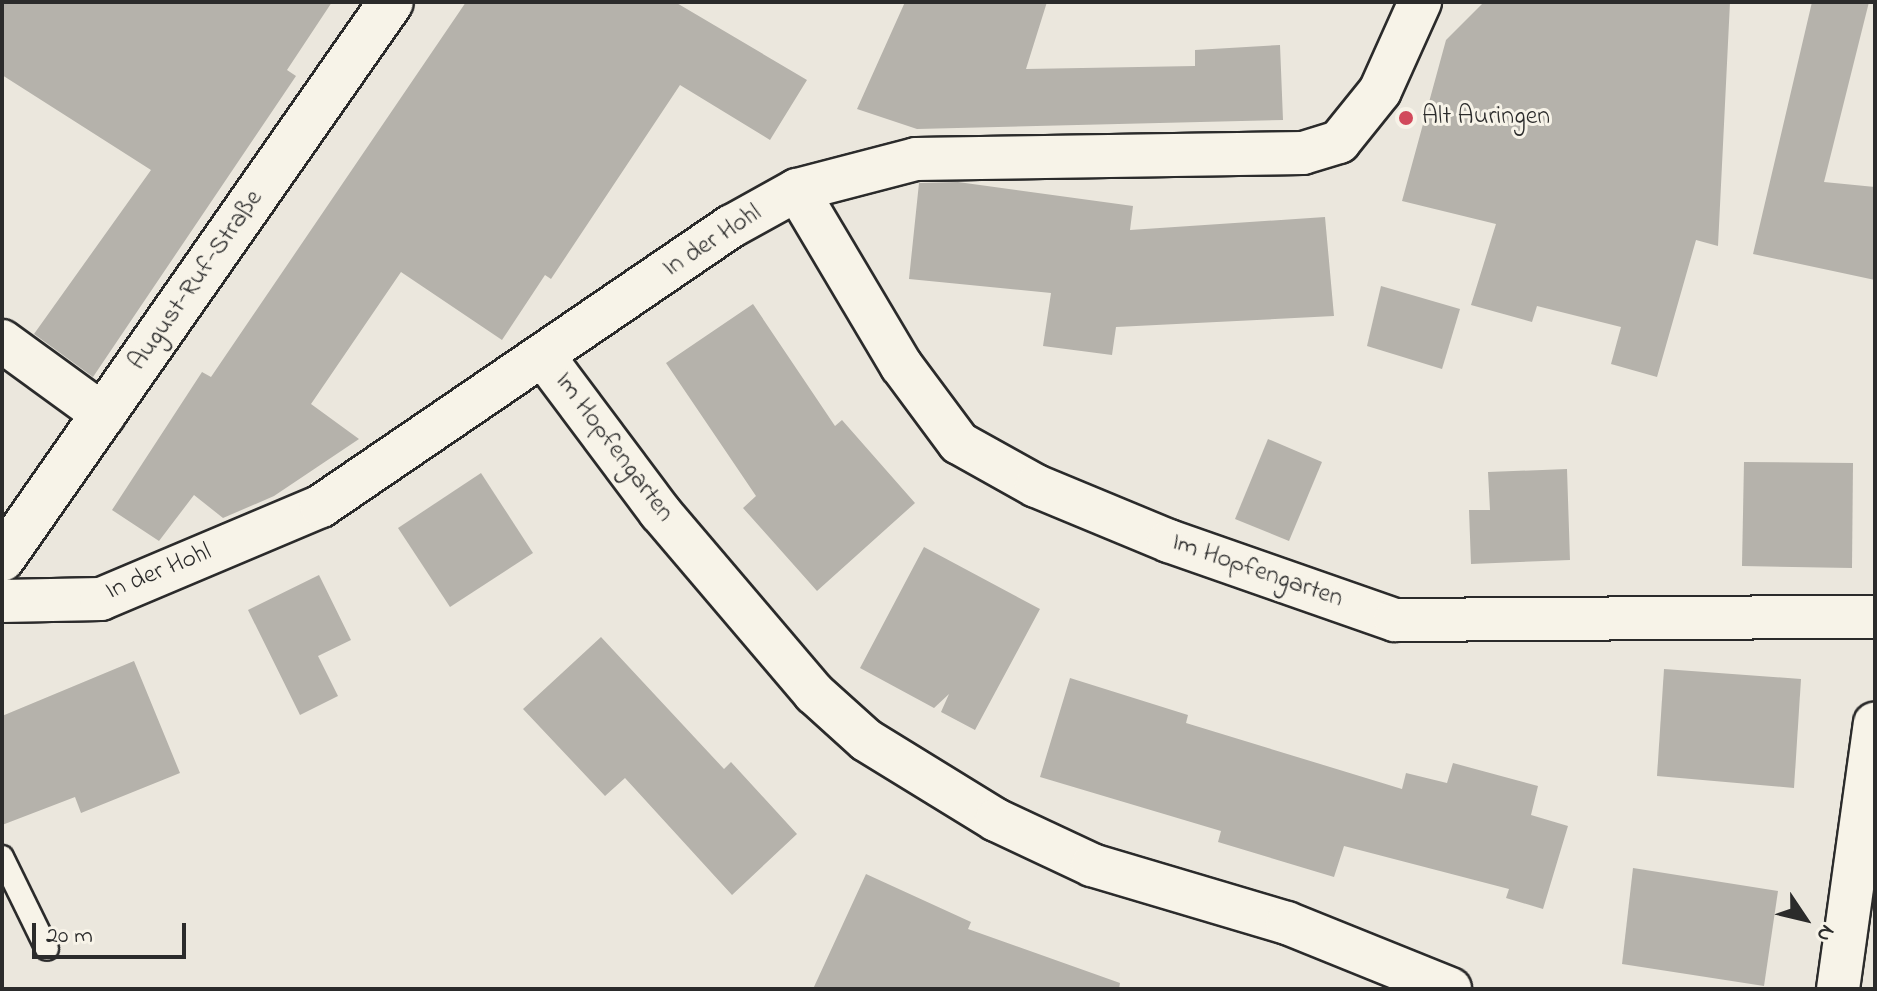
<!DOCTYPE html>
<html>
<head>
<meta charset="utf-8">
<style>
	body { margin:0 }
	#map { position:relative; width:1877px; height:991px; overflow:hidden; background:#ebe7dd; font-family:"Indie Flower",sans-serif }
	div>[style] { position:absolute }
	.building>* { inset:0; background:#b5b2ab }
	.roads { filter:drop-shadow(2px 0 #2b2b2b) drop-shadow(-2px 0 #2b2b2b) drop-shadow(0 2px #2b2b2b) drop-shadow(0 -2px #2b2b2b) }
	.service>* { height:22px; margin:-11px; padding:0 11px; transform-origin:11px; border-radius:11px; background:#f7f3e8 }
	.minor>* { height:42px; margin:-21px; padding:0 21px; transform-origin:21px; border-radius:21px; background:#f7f3e8 }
	.tertiary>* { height:44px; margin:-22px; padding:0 22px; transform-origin:22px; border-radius:22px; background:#f7f3e8 }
	.dots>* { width:22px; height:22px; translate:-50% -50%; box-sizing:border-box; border:4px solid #f7f3e8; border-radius:50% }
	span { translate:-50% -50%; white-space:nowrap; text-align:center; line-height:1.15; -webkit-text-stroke:6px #f7f3e8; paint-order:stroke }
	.poi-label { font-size:26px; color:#2b2b2b }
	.left { translate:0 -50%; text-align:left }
	.street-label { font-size:26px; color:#2b2b2b }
	.frame { position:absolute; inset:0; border:4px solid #2b2b2b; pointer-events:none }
	.north { position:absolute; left:1765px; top:879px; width:80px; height:80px; -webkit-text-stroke:6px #f7f3e8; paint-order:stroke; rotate:125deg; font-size:22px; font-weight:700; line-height:32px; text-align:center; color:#2b2b2b }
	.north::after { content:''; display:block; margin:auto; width:28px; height:36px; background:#2b2b2b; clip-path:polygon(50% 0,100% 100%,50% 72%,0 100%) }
	.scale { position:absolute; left:32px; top:923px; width:154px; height:36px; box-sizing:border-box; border:4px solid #2b2b2b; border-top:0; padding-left:10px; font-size:24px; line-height:28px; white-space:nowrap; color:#2b2b2b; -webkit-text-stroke:6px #f7f3e8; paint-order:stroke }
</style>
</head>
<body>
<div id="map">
	<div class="building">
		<div style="clip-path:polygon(2px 2px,332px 2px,287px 70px,296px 76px,93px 377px,34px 334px,151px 170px,2px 75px)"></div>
		<div style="clip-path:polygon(466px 2px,675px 2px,807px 80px,770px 140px,680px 85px,551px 279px,545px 275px,502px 340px,401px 272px,311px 404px,359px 439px,274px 496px,223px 518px,194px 495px,159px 541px,112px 510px,202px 372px,211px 377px)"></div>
		<div style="clip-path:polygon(905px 2px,1047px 2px,1026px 69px,1195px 66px,1195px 50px,1280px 45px,1283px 120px,917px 129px,857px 109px)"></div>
		<div style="clip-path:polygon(1484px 2px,1730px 2px,1718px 246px,1696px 240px,1657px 377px,1611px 364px,1621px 327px,1537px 306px,1532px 322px,1471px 305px,1496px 224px,1402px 201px,1446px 40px)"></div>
		<div style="clip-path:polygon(1812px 2px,1869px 2px,1824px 182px,1875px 187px,1875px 280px,1753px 254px)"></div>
		<div style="clip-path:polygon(958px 182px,1133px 206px,1130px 230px,1325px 217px,1334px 316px,1116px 327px,1112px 355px,1043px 346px,1051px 293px,909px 279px,919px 183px)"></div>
		<div style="clip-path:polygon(1381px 286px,1460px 309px,1442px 369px,1367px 346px)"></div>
		<div style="clip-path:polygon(753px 304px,835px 426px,842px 420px,915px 503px,817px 591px,743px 508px,756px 496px,666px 363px)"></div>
		<div style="clip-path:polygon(1268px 439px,1322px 462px,1289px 541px,1235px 519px)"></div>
		<div style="clip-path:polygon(1744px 462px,1853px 463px,1852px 568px,1742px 566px)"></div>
		<div style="clip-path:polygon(1567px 469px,1570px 560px,1471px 564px,1469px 510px,1490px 510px,1488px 472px)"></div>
		<div style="clip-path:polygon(481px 473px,533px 553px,450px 607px,398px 528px)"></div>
		<div style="clip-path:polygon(924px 547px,1040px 609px,975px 730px,941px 712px,949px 694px,934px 708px,860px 668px)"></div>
		<div style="clip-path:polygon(319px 575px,351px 640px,318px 656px,338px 696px,300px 715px,248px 610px)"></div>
		<div style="clip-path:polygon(601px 637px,724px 769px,731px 762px,797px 834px,732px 895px,625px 778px,605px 796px,523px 709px)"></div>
		<div style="clip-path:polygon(134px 661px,180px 773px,81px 813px,75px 797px,2px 825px,2px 716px)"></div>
		<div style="clip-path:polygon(1664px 669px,1801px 679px,1794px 788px,1657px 776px)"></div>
		<div style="clip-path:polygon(1070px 678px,1188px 715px,1186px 723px,1402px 789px,1406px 773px,1447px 783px,1453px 763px,1538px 786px,1531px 815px,1568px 826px,1543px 909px,1506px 898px,1509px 889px,1344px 846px,1334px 877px,1218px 842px,1221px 831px,1040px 777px)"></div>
		<div style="clip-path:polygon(1633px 868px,1778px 891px,1764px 986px,1622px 964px)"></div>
		<div style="clip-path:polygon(866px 874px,971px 922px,968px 929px,1120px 983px,1119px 989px,813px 989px)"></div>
	</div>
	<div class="roads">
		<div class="service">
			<div style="left:2px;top:857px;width:102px;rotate:63.9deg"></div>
		</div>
		<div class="minor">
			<div style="left:797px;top:190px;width:204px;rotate:59.3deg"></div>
			<div style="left:901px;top:365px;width:97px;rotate:53.4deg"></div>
			<div style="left:959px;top:443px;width:88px;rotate:29.2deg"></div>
			<div style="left:1036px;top:486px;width:144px;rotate:22.5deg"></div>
			<div style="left:1169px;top:541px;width:239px;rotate:19.3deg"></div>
			<div style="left:1395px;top:620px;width:480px;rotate:-0.4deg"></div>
			<div style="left:2px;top:341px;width:126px;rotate:36deg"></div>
			<div style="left:544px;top:357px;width:194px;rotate:53.2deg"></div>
			<div style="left:660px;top:512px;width:238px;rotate:49.6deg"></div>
			<div style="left:814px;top:693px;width:70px;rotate:42.1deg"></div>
			<div style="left:866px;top:740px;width:153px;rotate:31.6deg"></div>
			<div style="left:996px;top:820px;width:106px;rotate:25.1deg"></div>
			<div style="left:1092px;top:865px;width:203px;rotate:16.6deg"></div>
			<div style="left:1287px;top:923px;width:176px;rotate:22deg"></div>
			<div style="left:2px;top:601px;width:99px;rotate:-1.2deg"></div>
			<div style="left:101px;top:599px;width:239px;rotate:-22.9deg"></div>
			<div style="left:321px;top:506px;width:497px;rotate:-34.3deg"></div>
			<div style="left:732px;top:226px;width:74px;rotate:-29deg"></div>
			<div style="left:797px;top:190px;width:123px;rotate:-14.6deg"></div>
			<div style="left:916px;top:159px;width:387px;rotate:-0.9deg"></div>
			<div style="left:1303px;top:153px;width:38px;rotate:-17deg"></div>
			<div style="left:1339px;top:142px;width:65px;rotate:-51.2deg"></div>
			<div style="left:1380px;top:91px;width:98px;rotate:-65.8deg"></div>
			<div style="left:1838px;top:989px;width:268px;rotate:-82.1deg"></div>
		</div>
		<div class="tertiary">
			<div style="left:2px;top:559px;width:679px;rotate:-55.07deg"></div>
		</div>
	</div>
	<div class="dots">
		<div style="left:1406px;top:118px;background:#d1495b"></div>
	</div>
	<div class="poi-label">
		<span class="left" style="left:1422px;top:118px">Alt Auringen</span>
	</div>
	<div class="street-label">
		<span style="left:713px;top:242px;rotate:-33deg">In der Hohl</span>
		<span style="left:197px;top:281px;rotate:-55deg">August-Ruf-Straße</span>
		<span style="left:613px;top:448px;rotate:53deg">Im Hopfengarten</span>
		<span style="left:1257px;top:572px;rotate:19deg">Im Hopfengarten</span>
		<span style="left:159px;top:573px;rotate:-22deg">In der Hohl</span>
	</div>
	<div class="frame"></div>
	<div class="north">N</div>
	<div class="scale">20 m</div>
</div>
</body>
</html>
